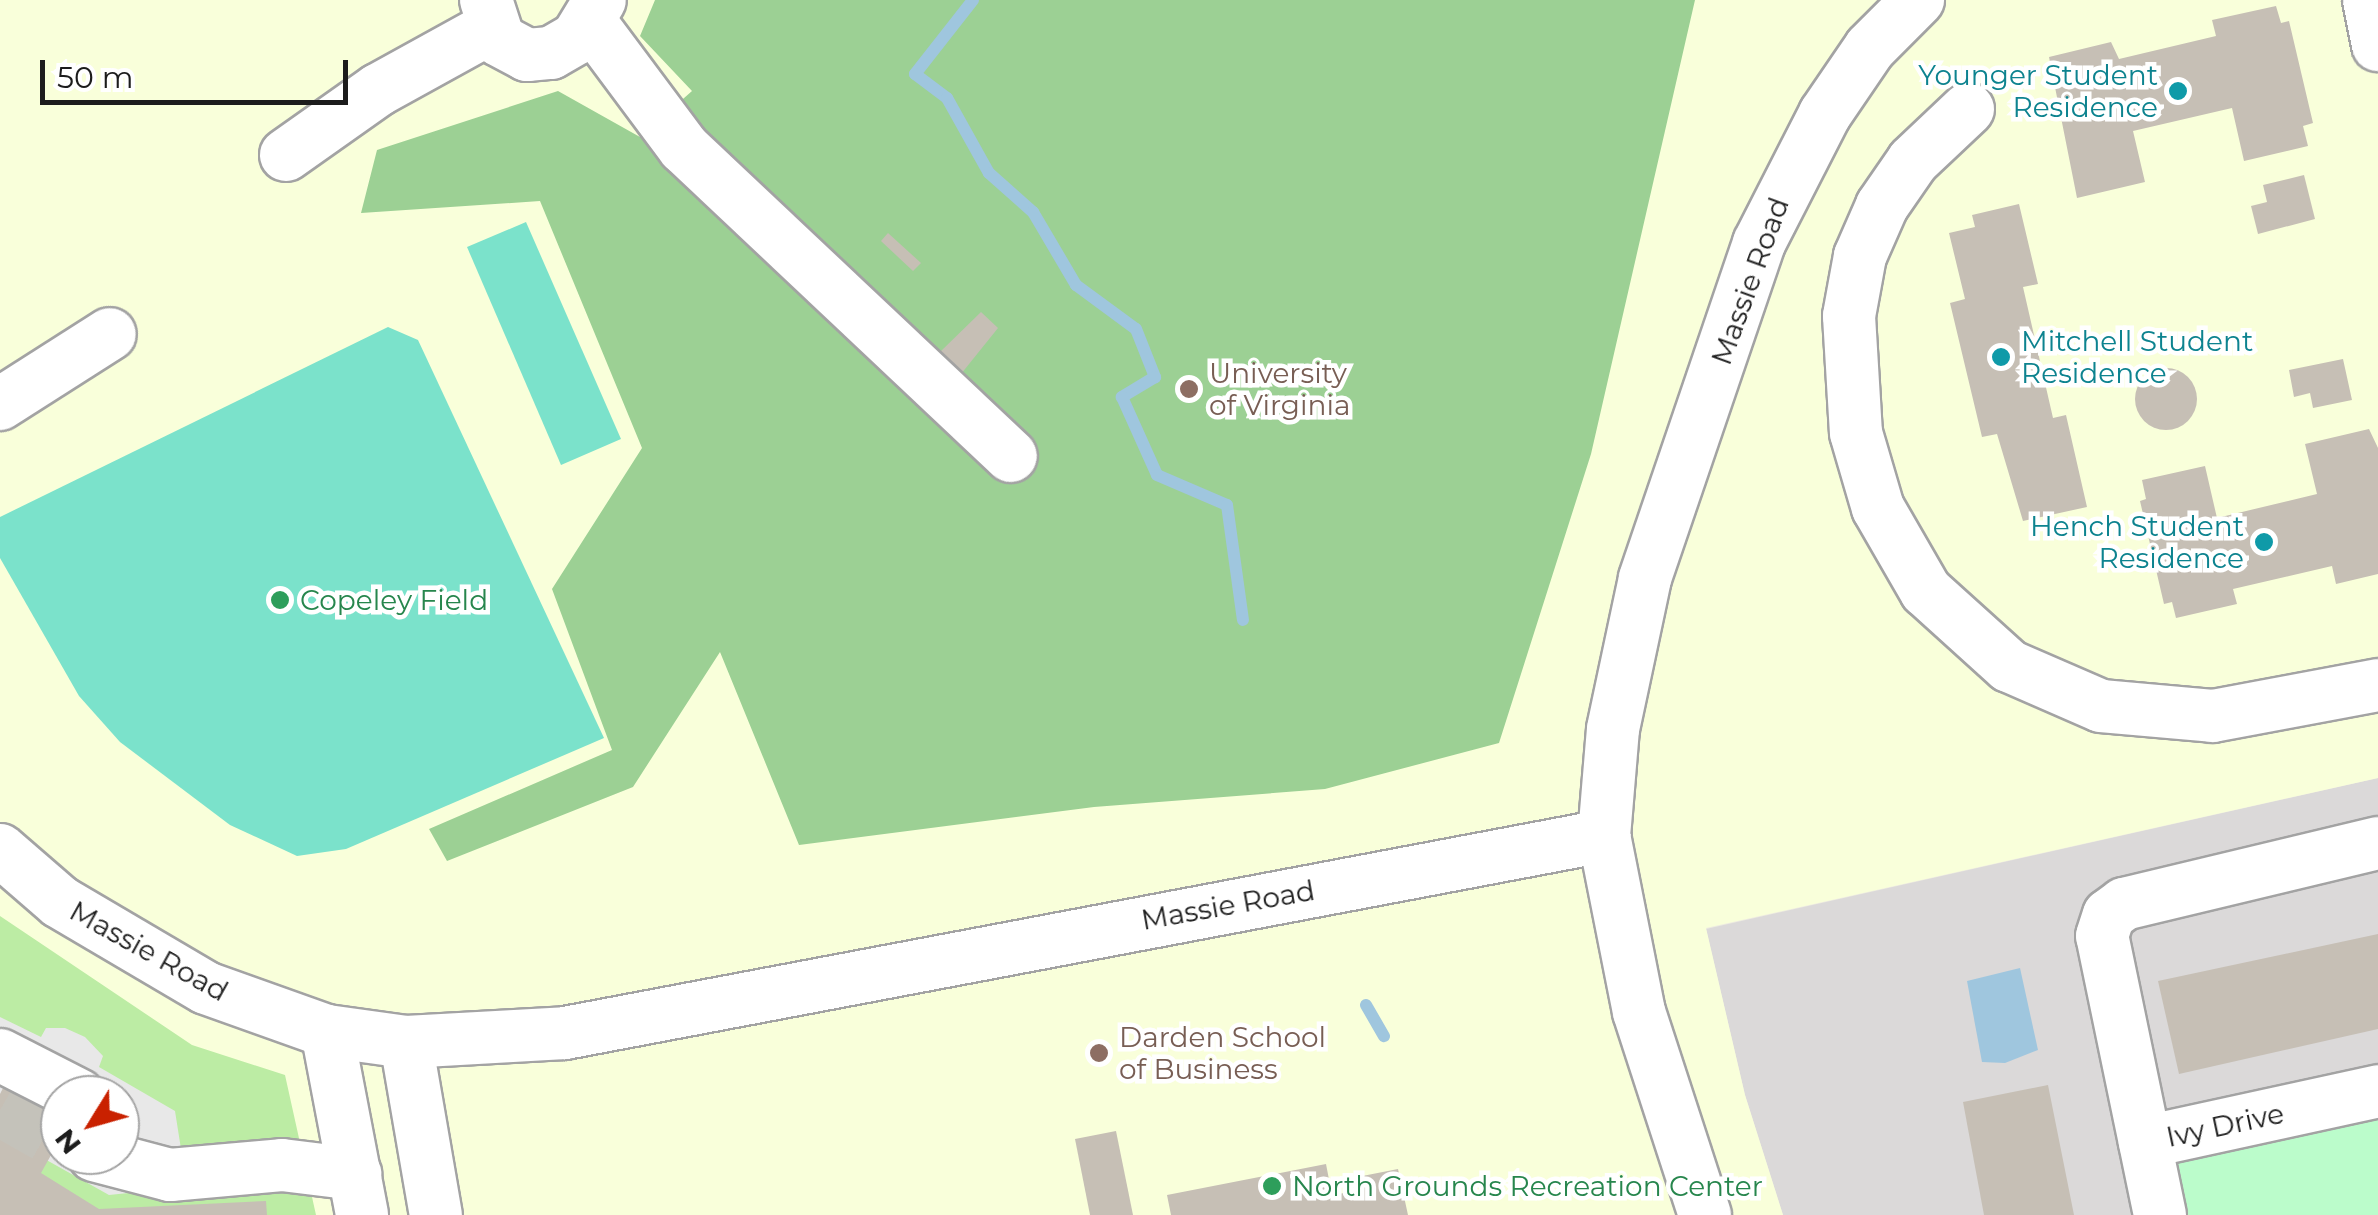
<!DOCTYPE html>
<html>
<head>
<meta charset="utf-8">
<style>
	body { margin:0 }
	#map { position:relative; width:2378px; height:1215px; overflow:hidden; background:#eeece1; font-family:Montserrat,sans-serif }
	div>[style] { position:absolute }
	.residential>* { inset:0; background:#dbd9d9 }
	.education>* { inset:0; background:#f9ffda }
	.grass>* { inset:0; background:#bceca4 }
	.forest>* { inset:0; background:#9cd094 }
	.park>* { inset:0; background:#bbfccb }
	.pitch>* { inset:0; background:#7be2cb }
	.parking>* { inset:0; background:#e8e8e8 }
	.water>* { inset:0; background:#9fc6de }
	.stream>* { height:12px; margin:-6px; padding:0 6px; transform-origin:6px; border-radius:6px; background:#9fc6de }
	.building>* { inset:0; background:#c6bfb5 }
	.round { border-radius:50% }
	.minor-tunnel>* { height:52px; margin-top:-26px; transform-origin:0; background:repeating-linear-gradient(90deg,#c4c2ba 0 52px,transparent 0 78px) }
	.roads { filter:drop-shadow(2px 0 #a3a3a3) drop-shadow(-2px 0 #a3a3a3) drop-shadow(0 2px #a3a3a3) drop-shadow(0 -2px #a3a3a3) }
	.minor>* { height:52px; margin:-26px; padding:0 26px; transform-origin:26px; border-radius:26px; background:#fff }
	.dots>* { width:28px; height:28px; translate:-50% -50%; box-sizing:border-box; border:5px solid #fff; border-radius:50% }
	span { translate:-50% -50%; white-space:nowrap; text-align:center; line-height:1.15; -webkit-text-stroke:9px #fff; paint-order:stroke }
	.culture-label { font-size:28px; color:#0d838f }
	.right { translate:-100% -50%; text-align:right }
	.left { translate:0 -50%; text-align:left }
	.street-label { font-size:28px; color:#1c1c1c }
	.education-label { font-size:28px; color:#785e54 }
	.leisure-label { font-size:28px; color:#27864d }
	.north { position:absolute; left:40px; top:1075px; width:100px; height:100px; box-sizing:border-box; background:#fff; border:2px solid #a4a4a4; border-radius:50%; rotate:233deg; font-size:28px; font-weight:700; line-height:40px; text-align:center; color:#1c1c1c }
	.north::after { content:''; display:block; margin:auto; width:35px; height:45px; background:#c92100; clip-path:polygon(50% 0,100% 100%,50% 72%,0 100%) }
	.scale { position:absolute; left:40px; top:60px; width:308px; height:45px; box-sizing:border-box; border:5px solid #1c1c1c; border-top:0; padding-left:12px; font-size:30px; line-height:35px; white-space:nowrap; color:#1c1c1c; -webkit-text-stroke:8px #fff; paint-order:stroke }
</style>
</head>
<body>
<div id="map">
	<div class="residential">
		<div style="clip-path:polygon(2378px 778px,2378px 1215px,1783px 1215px,1745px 1095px,1706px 929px)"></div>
	</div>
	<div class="education">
		<div style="clip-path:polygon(evenodd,0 0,2378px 0,2378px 778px,1706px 928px,1745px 1095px,1783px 1215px,0 1215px,0 0,60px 1095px,120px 1095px,120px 1155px,60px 1155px,60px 1095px)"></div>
	</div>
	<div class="grass">
		<div style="clip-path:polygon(evenodd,0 916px,192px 1045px,285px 1075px,316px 1215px,0 1215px,0 916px,60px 1095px,120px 1095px,120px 1155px,60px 1155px,60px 1095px)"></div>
	</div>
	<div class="forest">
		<div style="clip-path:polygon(655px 0,1695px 0,1591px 454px,1499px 743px,1325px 789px,1094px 807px,799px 845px,720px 652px,633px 787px,447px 861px,429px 829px,612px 750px,552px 589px,642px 448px,540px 201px,361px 213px,377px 150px,558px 91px,640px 137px,692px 91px,640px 36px)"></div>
	</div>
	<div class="park">
		<div style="clip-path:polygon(2378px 1101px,2378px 1215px,2172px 1215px,2160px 1155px)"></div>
	</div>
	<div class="pitch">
		<div style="clip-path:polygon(526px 222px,621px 439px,561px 465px,467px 247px)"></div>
		<div style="clip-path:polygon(388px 327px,418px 340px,604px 738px,346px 849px,297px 856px,230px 825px,120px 742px,79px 696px,0 558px,0 517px)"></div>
	</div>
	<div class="parking">
		<div style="clip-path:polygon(evenodd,0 1017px,41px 1037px,46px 1028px,65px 1028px,85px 1037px,103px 1056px,99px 1067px,175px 1111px,187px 1187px,109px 1195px,0 1134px,0 1017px,60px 1095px,120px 1095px,120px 1155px,60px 1155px,60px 1095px)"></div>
	</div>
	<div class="water">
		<div style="clip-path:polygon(2020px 968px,2038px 1050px,2005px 1063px,1982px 1062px,1967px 981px)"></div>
	</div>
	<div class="stream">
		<div style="left:973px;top:0;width:94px;rotate:128.1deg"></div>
		<div style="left:915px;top:74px;width:40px;rotate:37deg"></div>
		<div style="left:947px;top:98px;width:86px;rotate:60.8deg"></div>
		<div style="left:989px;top:173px;width:59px;rotate:41.6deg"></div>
		<div style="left:1033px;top:212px;width:85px;rotate:59.5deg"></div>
		<div style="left:1076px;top:285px;width:74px;rotate:36.3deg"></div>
		<div style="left:1136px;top:329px;width:52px;rotate:68.4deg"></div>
		<div style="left:1155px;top:377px;width:39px;rotate:149deg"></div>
		<div style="left:1122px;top:397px;width:85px;rotate:65.8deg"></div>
		<div style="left:1157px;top:475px;width:76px;rotate:23.2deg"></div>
		<div style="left:1227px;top:505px;width:116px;rotate:82.1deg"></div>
		<div style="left:1366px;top:1005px;width:36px;rotate:60deg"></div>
	</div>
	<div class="building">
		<div style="clip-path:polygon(2276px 6px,2281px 23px,2289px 21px,2313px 123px,2303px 126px,2308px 146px,2244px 161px,2232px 108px,2133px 131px,2145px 182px,2077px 198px,2049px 57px,2111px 42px,2119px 59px,2216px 36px,2212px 20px)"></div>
		<div style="clip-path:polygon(2304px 175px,2315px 219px,2258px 234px,2251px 206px,2267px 202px,2263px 185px)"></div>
		<div style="clip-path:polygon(2019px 204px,2038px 284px,2023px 287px,2053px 418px,2066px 415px,2087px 507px,2023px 521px,1997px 434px,1982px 437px,1950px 303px,1965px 299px,1949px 233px,1975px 227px,1972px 215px)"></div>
		<div style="clip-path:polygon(888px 233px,921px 263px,913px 271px,881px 241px)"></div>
		<div style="clip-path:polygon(981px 312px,998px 328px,961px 374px,940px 352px)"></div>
		<div style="clip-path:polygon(2343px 359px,2352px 400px,2313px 408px,2310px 393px,2294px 397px,2289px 370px)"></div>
		<div class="round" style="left:2135px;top:368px;width:62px;height:62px"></div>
		<div style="clip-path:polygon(2369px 429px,2378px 448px,2378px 574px,2336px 584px,2332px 566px,2233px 589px,2237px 604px,2176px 618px,2172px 602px,2164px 604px,2140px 501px,2146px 499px,2142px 480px,2205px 466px,2217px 518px,2317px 494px,2305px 444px)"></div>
		<div style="clip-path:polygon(2378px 934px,2378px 1029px,2179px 1074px,2158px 981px)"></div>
		<div style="clip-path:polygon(6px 1082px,60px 1111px,60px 1139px,41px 1173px,99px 1209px,266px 1201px,267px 1215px,0 1215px,0 1094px)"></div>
		<div style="clip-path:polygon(2048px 1085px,2074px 1215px,1984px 1215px,1963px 1102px)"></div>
		<div style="clip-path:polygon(1116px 1131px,1133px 1215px,1090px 1215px,1075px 1139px)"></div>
		<div style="clip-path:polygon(1326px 1164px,1332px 1195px,1344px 1193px,1342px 1180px,1398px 1169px,1408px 1215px,1171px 1215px,1167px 1195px)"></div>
	</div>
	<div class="minor-tunnel">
		<div style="left:0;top:1110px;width:67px;rotate:29.6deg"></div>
	</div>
	<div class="roads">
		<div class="minor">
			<div style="left:486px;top:0;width:42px;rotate:72deg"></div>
			<div style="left:499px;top:40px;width:32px;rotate:28deg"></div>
			<div style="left:527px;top:55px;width:24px;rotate:-5deg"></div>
			<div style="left:551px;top:53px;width:30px;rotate:-30deg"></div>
			<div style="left:577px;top:38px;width:44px;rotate:-58.8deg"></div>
			<div style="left:2369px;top:0;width:46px;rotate:78.7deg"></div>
			<div style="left:590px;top:22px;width:157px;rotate:53.3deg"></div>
			<div style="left:684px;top:148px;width:449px;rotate:43.3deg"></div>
			<div style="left:1968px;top:109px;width:76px;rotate:136.6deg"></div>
			<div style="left:1913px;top:161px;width:55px;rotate:124.6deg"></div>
			<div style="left:1882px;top:206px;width:55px;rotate:113.7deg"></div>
			<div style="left:1860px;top:256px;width:61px;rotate:100.4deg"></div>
			<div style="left:1849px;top:316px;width:117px;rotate:86.6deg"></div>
			<div style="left:1856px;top:433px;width:78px;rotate:73.7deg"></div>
			<div style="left:1878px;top:508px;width:96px;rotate:60deg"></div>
			<div style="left:1926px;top:591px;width:112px;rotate:42.1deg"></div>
			<div style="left:2009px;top:666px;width:100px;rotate:23.5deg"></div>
			<div style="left:2101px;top:706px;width:112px;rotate:5.1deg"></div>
			<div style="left:2213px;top:716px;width:168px;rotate:-10.6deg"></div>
			<div style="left:286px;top:155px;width:113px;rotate:-35.2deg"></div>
			<div style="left:378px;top:90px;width:130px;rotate:-28.9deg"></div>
			<div style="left:0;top:404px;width:130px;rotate:-32.5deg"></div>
			<div style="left:0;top:850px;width:79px;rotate:40.9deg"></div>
			<div style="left:60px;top:902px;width:169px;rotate:30.5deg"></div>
			<div style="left:206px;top:988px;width:128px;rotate:19.6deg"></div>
			<div style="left:327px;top:1031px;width:80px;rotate:7.9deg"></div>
			<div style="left:406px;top:1042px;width:159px;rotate:-3.2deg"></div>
			<div style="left:565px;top:1033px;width:1058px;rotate:-10.74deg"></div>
			<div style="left:327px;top:1031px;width:187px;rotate:79.2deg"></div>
			<div style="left:406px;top:1042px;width:176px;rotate:80.2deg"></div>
			<div style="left:0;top:1055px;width:88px;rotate:27.1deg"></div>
			<div style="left:2145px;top:1142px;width:239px;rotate:-12.3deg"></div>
			<div style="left:94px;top:1155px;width:79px;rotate:14.7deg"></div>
			<div style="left:170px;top:1175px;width:112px;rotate:-5.1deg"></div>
			<div style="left:282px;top:1165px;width:74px;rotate:7deg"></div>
			<div style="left:1705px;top:1215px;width:213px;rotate:-108deg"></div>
			<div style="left:1639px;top:1012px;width:179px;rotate:-101.2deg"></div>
			<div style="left:1604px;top:836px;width:107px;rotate:-85.2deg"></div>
			<div style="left:1613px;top:729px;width:154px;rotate:-78deg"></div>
			<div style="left:1645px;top:578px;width:354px;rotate:-71.2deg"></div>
			<div style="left:1759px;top:243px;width:145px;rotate:-62.9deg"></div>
			<div style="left:1825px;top:114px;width:80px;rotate:-55.7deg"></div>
			<div style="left:1870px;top:48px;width:68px;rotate:-45deg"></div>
			<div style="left:2160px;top:1215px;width:285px;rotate:-101.7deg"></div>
			<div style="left:2102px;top:936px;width:22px;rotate:-72deg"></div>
			<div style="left:2109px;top:915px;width:19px;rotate:-36deg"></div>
			<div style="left:2124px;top:904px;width:261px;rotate:-13.5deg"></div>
		</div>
	</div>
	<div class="dots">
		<div style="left:2178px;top:91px;background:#0f9aa8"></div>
		<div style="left:2001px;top:357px;background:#0f9aa8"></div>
		<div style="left:1189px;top:389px;background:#8d6e63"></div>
		<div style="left:2264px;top:542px;background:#0f9aa8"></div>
		<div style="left:280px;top:600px;background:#2e9e5b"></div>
		<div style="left:1099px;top:1053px;background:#8d6e63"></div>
		<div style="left:1272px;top:1186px;background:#2e9e5b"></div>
	</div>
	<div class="culture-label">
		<span class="right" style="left:2158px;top:91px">Younger Student<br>Residence</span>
		<span class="left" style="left:2021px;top:357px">Mitchell Student<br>Residence</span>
		<span class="right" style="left:2244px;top:542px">Hench Student<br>Residence</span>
	</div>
	<div class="street-label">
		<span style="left:1750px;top:281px;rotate:-70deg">Massie Road</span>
		<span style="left:1228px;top:905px;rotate:-10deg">Massie Road</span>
		<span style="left:149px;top:951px;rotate:29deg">Massie Road</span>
		<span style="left:2225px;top:1125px;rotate:-12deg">Ivy Drive</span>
	</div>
	<div class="education-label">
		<span class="left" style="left:1209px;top:389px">University<br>of Virginia</span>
		<span class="left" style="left:1119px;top:1053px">Darden School<br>of Business</span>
	</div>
	<div class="leisure-label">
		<span class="left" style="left:300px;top:600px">Copeley Field</span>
		<span class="left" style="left:1292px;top:1186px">North Grounds Recreation Center</span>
	</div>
	<div class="north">N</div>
	<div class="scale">50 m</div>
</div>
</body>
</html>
